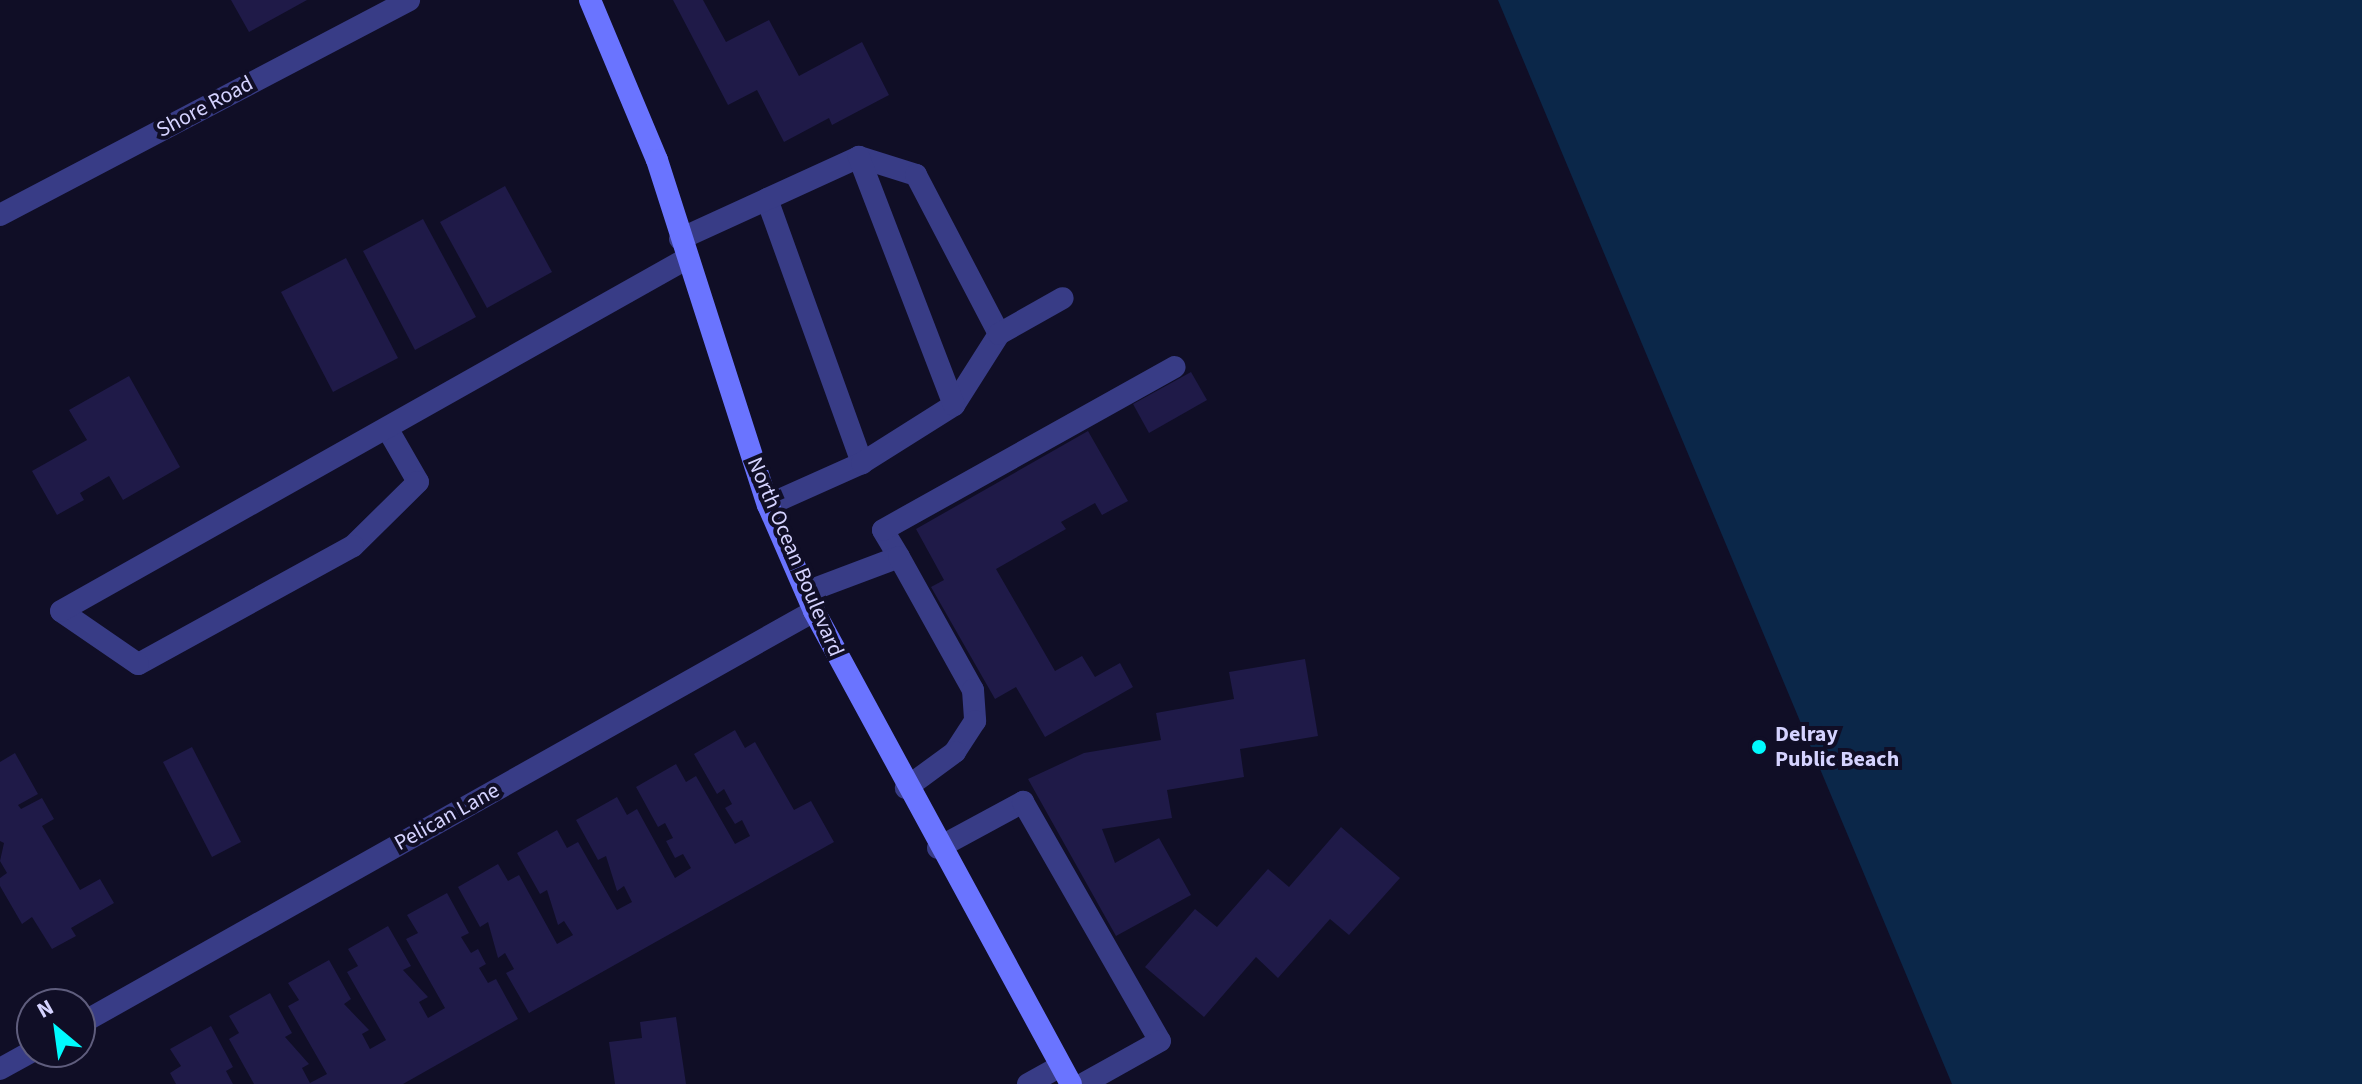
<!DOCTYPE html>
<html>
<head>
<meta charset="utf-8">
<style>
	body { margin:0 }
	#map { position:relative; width:2362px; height:1084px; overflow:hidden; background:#100e26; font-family:"Source Sans 3",sans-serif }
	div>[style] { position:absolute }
	.water>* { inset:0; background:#0b2749 }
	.building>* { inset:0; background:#1f1a48 }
	.service>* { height:22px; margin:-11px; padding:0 11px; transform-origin:11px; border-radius:11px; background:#383c86 }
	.minor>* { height:22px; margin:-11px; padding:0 11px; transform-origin:11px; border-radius:11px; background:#383c86 }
	.tertiary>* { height:22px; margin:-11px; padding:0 11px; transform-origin:11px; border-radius:11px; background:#383c86 }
	.secondary>* { height:22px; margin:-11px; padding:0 11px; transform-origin:11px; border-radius:11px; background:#6a74ff }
	.dots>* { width:22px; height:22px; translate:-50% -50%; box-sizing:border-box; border:4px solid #100e26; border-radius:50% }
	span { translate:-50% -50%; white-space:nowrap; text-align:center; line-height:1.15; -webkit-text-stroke:8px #100e26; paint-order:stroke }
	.street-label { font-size:22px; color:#d5d3ff }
	.poi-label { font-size:22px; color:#d5d3ff; font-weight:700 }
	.left { translate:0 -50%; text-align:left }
	.north { position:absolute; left:16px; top:988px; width:80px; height:80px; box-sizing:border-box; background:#100e26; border:2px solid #5f5d7d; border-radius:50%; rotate:331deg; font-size:22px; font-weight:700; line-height:32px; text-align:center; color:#d5d3ff }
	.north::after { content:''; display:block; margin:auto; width:28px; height:36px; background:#00fbfe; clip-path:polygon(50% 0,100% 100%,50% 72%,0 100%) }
</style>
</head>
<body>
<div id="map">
	<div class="water">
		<div style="clip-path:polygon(1498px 0,2362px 0,2362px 1084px,1952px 1084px)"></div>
	</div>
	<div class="building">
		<div style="clip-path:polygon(231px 0,307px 0,249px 32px)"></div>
		<div style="clip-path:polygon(673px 0,703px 0,726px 42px,769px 20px,799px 76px,862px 42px,889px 95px,832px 125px,829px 118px,784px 142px,757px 90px,728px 105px)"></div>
		<div style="clip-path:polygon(505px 186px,552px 272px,487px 308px,440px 222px)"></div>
		<div style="clip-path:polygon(423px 219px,476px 317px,415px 350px,363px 251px)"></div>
		<div style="clip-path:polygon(346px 258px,398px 358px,333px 392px,281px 292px)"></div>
		<div style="clip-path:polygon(1191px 372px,1207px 400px,1149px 433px,1133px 404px)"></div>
		<div style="clip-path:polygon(129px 376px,180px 467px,123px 500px,109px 476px,80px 493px,84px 500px,57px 515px,32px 471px,87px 440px,69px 410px)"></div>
		<div style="clip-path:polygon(1088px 431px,1128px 501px,1102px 515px,1095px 503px,1061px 522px,1066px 529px,996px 569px,1055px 671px,1082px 656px,1095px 677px,1120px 663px,1133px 687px,1045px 737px,1016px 687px,995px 699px,931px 587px,944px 580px,916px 529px)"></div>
		<div style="clip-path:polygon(1305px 659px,1318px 736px,1240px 749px,1244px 777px,1167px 790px,1172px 818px,1102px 829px,1115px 863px,1159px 838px,1191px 895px,1116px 936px,1028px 779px,1084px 753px,1161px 740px,1156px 713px,1234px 699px,1229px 672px)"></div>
		<div style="clip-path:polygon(735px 730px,745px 748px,755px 742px,794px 810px,811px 801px,834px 842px,529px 1013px,506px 973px,514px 969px,505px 953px,498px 958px,488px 922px,480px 927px,458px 887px,498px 864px,508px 881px,519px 875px,557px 944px,573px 935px,564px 921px,558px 925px,547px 890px,540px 894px,517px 853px,557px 830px,567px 848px,578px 842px,617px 910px,632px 902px,624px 886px,617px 891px,606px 856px,598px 860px,576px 820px,617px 797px,627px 815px,637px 809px,675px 878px,691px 868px,683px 854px,675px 858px,666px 841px,673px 838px,665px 823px,658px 827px,636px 787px,676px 764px,686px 782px,696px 776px,735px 844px,750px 836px,742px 820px,735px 824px,725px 808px,732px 804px,724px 789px,717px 794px,694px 754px)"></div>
		<div style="clip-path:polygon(192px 747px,241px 842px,212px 857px,163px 762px)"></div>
		<div style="clip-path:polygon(15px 753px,38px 794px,18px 805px,21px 809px,42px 798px,54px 819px,42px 826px,80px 890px,100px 879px,114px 903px,71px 928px,76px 936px,52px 949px,32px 917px,22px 924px,0 886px,0 878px,7px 873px,0 861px,4px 843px,0 841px,0 762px)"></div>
		<div style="clip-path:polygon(1341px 827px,1400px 878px,1349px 935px,1330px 919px,1278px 978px,1256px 957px,1204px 1017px,1145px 967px,1195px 909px,1217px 927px,1268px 869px,1289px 887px)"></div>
		<div style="clip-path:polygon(447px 893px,469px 933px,461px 937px,471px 953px,478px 949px,486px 964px,479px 968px,488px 983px,496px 979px,518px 1019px,403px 1084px,254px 1084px,229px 1039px,239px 1033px,229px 1016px,270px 993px,292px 1033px,285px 1037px,309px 1064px,302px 1068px,310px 1083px,327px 1074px,288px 1006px,299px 1000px,288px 983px,329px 960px,351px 999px,344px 1004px,369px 1030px,362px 1034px,370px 1049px,386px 1040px,347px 972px,358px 966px,348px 949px,388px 926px,411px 966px,403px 970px,428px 997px,419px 1002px,428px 1018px,445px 1008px,406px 939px,418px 933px,407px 915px)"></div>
		<div style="clip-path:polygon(676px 1017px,686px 1084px,615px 1084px,609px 1042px,642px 1038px,640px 1022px)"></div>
		<div style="clip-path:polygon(211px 1026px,233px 1067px,226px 1071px,233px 1084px,176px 1084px,170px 1073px,181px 1066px,170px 1049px)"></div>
	</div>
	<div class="service">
		<div style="left:767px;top:199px;width:281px;rotate:70.2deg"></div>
		<div style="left:0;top:215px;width:462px;rotate:-27.7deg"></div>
		<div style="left:680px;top:239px;width:197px;rotate:-24.6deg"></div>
		<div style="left:859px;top:157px;width:60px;rotate:17.5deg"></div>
		<div style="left:916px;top:175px;width:179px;rotate:62.4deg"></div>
		<div style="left:954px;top:405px;width:84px;rotate:-57.6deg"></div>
		<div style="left:999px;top:334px;width:73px;rotate:-29.4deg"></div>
		<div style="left:387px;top:428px;width:62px;rotate:60.1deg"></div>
		<div style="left:418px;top:482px;width:91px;rotate:135.4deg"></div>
		<div style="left:353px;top:546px;width:245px;rotate:151.2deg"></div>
		<div style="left:138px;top:664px;width:93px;rotate:-145.5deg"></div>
		<div style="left:61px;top:611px;width:717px;rotate:-29.39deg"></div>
		<div style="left:768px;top:505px;width:103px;rotate:-24.1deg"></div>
		<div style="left:862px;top:463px;width:109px;rotate:-32.2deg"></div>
		<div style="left:954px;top:405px;width:266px;rotate:-111deg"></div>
		<div style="left:899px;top:557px;width:31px;rotate:-121deg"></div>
		<div style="left:883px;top:530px;width:334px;rotate:-29.2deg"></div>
		<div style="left:806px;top:592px;width:99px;rotate:-20.6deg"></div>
		<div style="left:899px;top:557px;width:152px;rotate:60.9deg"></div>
		<div style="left:973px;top:690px;width:31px;rotate:86deg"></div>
		<div style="left:975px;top:721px;width:37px;rotate:123deg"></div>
		<div style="left:955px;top:752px;width:61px;rotate:143.7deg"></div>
		<div style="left:938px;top:848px;width:97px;rotate:-28.4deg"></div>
		<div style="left:1023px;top:802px;width:275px;rotate:60.2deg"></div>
		<div style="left:1160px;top:1041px;width:88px;rotate:150.8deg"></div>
	</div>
	<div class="minor">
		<div style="left:80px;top:1024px;width:842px;rotate:-29.37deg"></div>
		<div style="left:0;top:1069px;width:37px;rotate:-29deg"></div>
	</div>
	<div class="tertiary">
		<div style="left:1028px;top:1084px;width:37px;rotate:-29deg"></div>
	</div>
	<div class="secondary">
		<div style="left:590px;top:0;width:173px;rotate:67.3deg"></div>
		<div style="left:657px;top:160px;width:362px;rotate:72.2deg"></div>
		<div style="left:768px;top:505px;width:116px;rotate:66.5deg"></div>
		<div style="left:814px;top:611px;width:538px;rotate:61.48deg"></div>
	</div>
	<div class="dots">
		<div style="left:1759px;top:747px;background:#00fbfe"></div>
	</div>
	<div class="street-label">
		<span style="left:205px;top:107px;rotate:-28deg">Shore Road</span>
		<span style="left:795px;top:557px;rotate:67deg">North Ocean Boulevard</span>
		<span style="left:447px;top:817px;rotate:-29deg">Pelican Lane</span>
	</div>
	<div class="poi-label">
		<span class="left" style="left:1775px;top:747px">Delray<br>Public Beach</span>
	</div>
	<div class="north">N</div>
</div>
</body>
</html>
